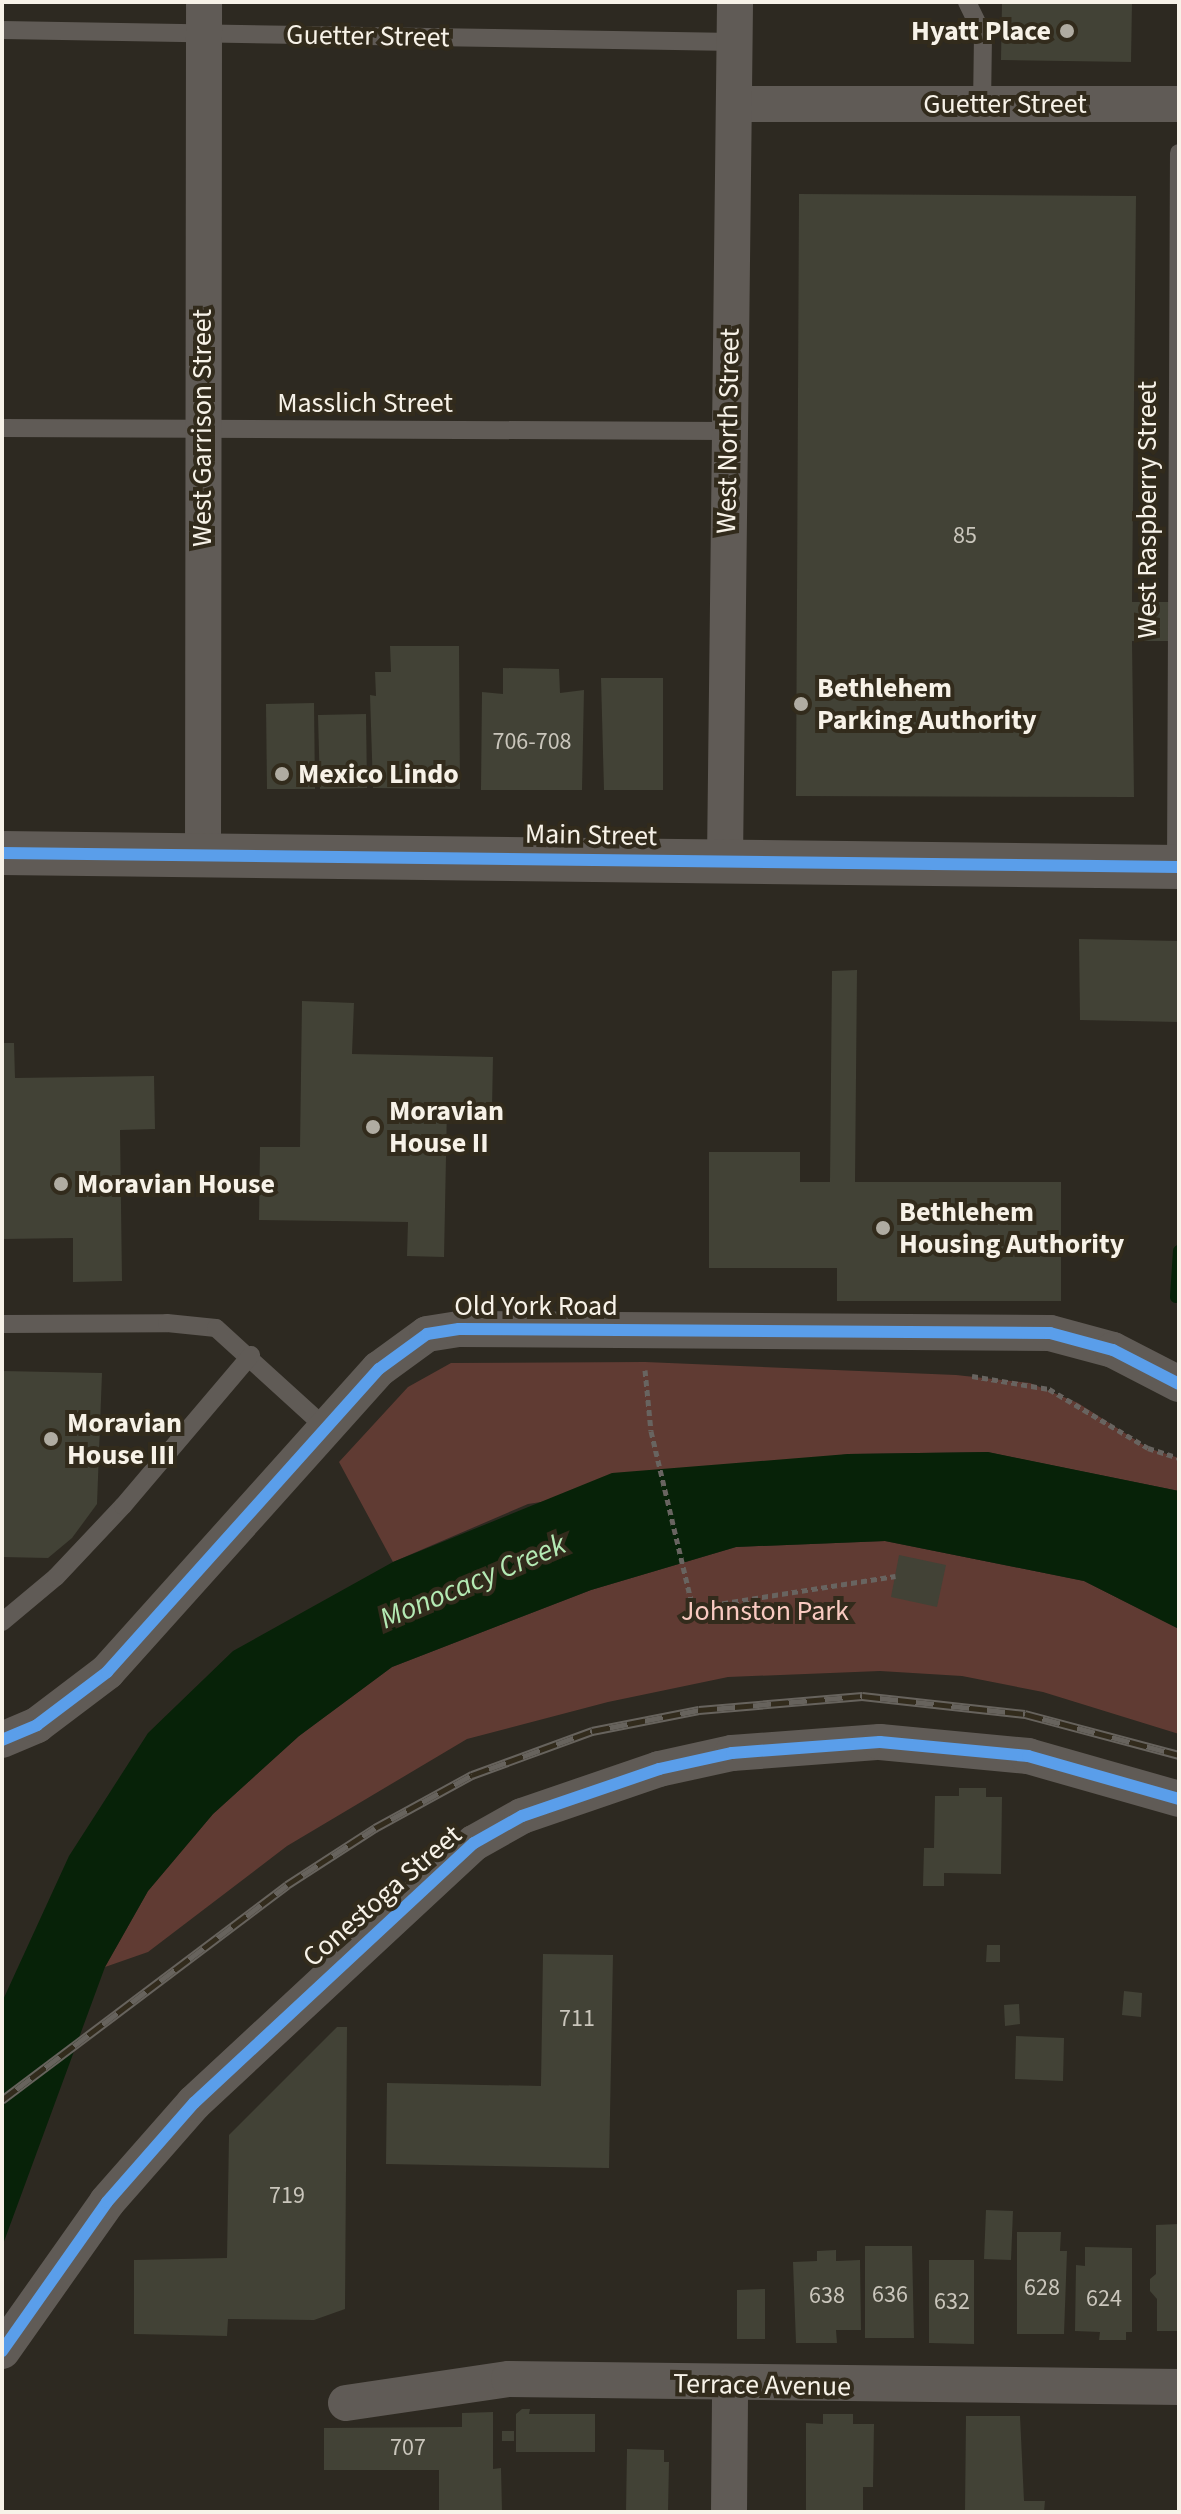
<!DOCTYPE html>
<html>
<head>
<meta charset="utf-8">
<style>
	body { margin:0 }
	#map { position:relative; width:1181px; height:2514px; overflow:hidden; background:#2d2921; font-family:"Source Sans 3",sans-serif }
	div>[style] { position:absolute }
	.green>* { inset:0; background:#603b33 }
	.water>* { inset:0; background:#072208 }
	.stream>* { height:12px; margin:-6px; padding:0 6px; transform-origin:6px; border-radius:6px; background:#072208 }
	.building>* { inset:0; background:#424236 }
	.path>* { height:5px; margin-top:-2.5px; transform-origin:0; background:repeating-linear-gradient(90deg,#686460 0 6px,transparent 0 10px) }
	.service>* { height:18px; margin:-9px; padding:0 9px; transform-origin:9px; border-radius:9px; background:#605b56 }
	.minor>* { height:36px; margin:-18px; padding:0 18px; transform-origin:18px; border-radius:18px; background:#605b56 }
	.tertiary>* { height:44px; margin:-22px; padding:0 22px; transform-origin:22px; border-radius:22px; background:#605b56 }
	.rail>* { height:9px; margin-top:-4.5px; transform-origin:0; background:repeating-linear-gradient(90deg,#322b1c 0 18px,#67635d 0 36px); box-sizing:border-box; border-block:2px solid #67635d }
	.cycleway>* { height:12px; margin:-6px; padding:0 6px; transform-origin:6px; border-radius:6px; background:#5a9eea }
	.dots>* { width:22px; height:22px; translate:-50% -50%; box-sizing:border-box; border:4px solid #322b1c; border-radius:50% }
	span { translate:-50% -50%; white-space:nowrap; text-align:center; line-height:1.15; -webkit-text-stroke:8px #322b1c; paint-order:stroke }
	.number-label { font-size:24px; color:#cac6bc }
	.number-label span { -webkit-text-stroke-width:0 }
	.poi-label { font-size:28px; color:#f7f2e8; font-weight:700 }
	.right { translate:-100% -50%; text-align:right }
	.left { translate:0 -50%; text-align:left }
	.street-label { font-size:28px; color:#f7f2e8 }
	.park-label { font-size:28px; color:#f9cac1 }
	.water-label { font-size:30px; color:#b4eab4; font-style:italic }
	.frame { position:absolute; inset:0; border:4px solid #f7f2e8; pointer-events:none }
</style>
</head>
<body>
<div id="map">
	<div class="green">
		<div style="clip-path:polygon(645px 1362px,956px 1375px,1030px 1383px,1078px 1403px,1148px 1448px,1179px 1458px,1179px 1491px,987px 1452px,848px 1454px,528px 1504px,393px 1562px,339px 1462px,408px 1387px,451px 1363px)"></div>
		<div style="clip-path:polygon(885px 1541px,1084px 1581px,1179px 1629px,1179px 1734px,1043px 1692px,962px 1676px,880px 1671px,728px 1677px,608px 1702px,467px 1739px,287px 1846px,148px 1952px,105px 1967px,148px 1891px,213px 1814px,299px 1736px,392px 1667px,591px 1590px,736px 1547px)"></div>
	</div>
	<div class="water">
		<div style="clip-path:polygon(988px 1452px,1179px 1491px,1179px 1629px,1084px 1581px,885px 1541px,736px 1547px,591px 1590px,392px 1667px,299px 1736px,213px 1814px,148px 1891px,105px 1967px,2px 2247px,2px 2002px,69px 1856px,148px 1733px,233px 1651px,393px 1562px,612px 1473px,848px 1454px)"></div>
	</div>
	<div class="stream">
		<div style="left:1176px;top:1297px;width:46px;rotate:-86.3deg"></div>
	</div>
	<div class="building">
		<div style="clip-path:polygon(1002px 2px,1132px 2px,1131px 62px,1001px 60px)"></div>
		<div style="clip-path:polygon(799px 194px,1136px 196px,1132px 602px,1179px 602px,1179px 641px,1132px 641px,1134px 797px,796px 796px)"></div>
		<div style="clip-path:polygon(390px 646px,459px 646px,460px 789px,373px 788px,370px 695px,376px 696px,375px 672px,391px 672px)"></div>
		<div style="clip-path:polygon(503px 668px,559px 669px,560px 693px,584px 690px,582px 790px,481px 790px,482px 692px,503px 694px)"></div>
		<div style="clip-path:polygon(601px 678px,663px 678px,663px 790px,604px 790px)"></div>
		<div style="clip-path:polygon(314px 703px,315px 789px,267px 789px,266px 704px)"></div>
		<div style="clip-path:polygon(366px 714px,367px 788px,320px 789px,318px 715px)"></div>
		<div style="clip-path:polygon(1079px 939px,1179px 941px,1179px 1022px,1080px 1020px)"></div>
		<div style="clip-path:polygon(857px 970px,855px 1182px,1061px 1182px,1061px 1301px,837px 1301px,837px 1268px,709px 1268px,709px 1152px,800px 1152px,800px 1182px,830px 1182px,832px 971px)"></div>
		<div style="clip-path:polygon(302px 1001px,354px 1003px,352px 1054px,493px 1057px,492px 1108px,447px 1107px,444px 1257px,407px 1256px,408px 1222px,259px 1220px,260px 1147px,300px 1147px)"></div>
		<div style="clip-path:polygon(2px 1043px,14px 1043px,15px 1078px,154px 1076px,155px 1129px,120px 1130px,122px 1281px,73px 1282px,73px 1238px,2px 1239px)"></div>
		<div style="clip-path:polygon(2px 1371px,102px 1373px,97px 1504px,72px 1538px,48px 1558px,2px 1557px)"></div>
		<div style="clip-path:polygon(899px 1555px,946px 1565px,937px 1607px,891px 1597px)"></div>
		<div style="clip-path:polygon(959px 1788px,986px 1788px,986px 1797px,1002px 1797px,1001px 1874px,944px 1873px,944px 1886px,923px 1886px,924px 1848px,934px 1848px,935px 1796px,959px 1796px)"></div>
		<div style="clip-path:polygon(987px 1945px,1000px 1945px,1000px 1962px,986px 1962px)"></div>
		<div style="clip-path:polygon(543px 1954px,613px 1955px,609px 2168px,386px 2164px,387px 2083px,541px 2086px)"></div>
		<div style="clip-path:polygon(1124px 1991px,1142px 1993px,1141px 2017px,1122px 2015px)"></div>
		<div style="clip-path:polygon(1019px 2004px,1020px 2024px,1005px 2026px,1004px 2005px)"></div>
		<div style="clip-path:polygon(337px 2027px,347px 2027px,345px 2309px,314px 2320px,228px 2319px,227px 2336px,134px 2334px,134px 2260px,227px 2258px,229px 2135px)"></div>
		<div style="clip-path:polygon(1016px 2036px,1064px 2038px,1063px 2081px,1015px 2079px)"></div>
		<div style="clip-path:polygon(986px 2210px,1013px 2211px,1011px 2260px,984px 2259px)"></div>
		<div style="clip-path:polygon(1179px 2224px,1179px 2331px,1157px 2331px,1157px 2299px,1150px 2291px,1150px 2279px,1156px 2274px,1156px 2225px)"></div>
		<div style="clip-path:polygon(1017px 2232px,1061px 2232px,1060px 2251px,1067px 2251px,1064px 2334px,1017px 2334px)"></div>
		<div style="clip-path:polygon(865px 2246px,912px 2246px,914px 2338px,865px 2338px)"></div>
		<div style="clip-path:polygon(1085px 2247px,1132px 2248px,1132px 2332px,1126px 2332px,1126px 2340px,1099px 2340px,1100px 2332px,1075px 2331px,1076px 2265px,1085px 2266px)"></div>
		<div style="clip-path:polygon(836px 2250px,836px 2261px,860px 2260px,861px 2330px,836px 2330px,837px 2343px,796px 2343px,793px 2262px,817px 2261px,817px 2251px)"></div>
		<div style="clip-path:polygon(929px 2260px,974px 2260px,974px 2344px,929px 2343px)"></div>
		<div style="clip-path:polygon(765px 2289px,765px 2339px,737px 2339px,737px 2290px)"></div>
		<div style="clip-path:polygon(522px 2409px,530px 2409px,529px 2414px,595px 2414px,595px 2452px,516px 2452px,516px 2414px)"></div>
		<div style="clip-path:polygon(493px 2412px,493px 2469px,501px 2468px,502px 2512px,439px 2512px,439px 2470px,324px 2470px,324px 2428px,462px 2427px,462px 2413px)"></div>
		<div style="clip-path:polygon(823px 2414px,853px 2414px,853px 2424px,874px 2424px,873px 2487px,863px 2487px,863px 2512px,806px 2512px,806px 2423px,823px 2424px)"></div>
		<div style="clip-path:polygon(966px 2416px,1020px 2416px,1024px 2501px,1045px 2501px,1044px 2512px,965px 2512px)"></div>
		<div style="clip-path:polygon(502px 2431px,514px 2431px,514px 2441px,502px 2441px)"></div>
		<div style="clip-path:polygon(627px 2449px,664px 2450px,664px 2462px,669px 2462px,668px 2512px,626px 2512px)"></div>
	</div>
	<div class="path">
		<div style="left:645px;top:1370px;width:61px;rotate:84.4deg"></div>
		<div style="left:651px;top:1431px;width:182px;rotate:76.7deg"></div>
		<div style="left:693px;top:1608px;width:205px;rotate:-9deg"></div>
		<div style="left:972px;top:1376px;width:78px;rotate:9.6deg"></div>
		<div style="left:1049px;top:1389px;width:115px;rotate:30.8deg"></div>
		<div style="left:1148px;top:1448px;width:33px;rotate:18deg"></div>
	</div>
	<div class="service">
		<div style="left:967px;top:2px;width:37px;rotate:64deg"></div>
		<div style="left:983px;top:35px;width:69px;rotate:90.8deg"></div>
		<div style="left:2px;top:30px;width:733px;rotate:0.94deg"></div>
		<div style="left:2px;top:428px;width:726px;rotate:0.24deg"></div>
		<div style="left:1176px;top:867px;width:714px;rotate:-89.76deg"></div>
		<div style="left:2px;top:1324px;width:165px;rotate:-0.3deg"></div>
		<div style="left:167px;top:1323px;width:49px;rotate:5.8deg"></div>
		<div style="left:216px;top:1328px;width:149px;rotate:42.3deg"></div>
		<div style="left:2px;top:1622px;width:70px;rotate:-39.8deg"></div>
		<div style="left:56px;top:1577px;width:98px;rotate:-46.7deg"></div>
		<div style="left:123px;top:1506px;width:198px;rotate:-49.7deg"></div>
	</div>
	<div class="minor">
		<div style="left:735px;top:104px;width:444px"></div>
		<div style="left:203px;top:855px;width:853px;rotate:-89.93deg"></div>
		<div style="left:725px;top:860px;width:858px;rotate:-89.33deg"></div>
		<div style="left:2px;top:1740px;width:38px;rotate:-23deg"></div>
		<div style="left:37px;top:1725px;width:88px;rotate:-37.1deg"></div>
		<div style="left:107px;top:1672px;width:407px;rotate:-48.1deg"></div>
		<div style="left:379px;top:1369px;width:59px;rotate:-36.1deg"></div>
		<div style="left:427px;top:1334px;width:32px;rotate:-9deg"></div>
		<div style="left:459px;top:1329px;width:591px;rotate:0.39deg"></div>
		<div style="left:1050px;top:1333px;width:65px;rotate:15.1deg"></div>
		<div style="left:1113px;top:1350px;width:74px;rotate:27.3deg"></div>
		<div style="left:2px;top:2351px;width:182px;rotate:-54.8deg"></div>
		<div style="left:107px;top:2202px;width:132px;rotate:-48.7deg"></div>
		<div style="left:194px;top:2103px;width:382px;rotate:-42.9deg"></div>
		<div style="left:474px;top:1843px;width:55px;rotate:-29.4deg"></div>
		<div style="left:522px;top:1816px;width:145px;rotate:-18.9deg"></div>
		<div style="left:659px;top:1769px;width:75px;rotate:-12.4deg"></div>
		<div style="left:732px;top:1753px;width:148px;rotate:-4.3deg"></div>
		<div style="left:880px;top:1742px;width:149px;rotate:5.4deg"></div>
		<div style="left:1028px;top:1756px;width:157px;rotate:15.9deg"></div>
		<div style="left:346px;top:2403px;width:165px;rotate:-8.4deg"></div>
		<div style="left:509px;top:2379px;width:670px;rotate:0.68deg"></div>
		<div style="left:729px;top:2512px;width:127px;rotate:-89.5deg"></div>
	</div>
	<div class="tertiary">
		<div style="left:2px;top:853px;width:1177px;rotate:0.68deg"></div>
	</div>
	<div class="rail">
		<div style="left:2px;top:2100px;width:357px;rotate:-37deg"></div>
		<div style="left:287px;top:1885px;width:105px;rotate:-32.9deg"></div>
		<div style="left:375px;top:1828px;width:111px;rotate:-28.7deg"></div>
		<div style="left:472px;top:1775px;width:128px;rotate:-20.1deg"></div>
		<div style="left:592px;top:1731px;width:109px;rotate:-11.1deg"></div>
		<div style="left:699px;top:1710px;width:164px;rotate:-4.9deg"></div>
		<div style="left:862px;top:1696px;width:164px;rotate:6.3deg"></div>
		<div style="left:1025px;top:1714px;width:159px;rotate:14.9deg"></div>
	</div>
	<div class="cycleway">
		<div style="left:2px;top:853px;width:1177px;rotate:0.68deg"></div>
		<div style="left:2px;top:1740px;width:38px;rotate:-23deg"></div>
		<div style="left:37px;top:1725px;width:88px;rotate:-37.1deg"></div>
		<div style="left:107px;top:1672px;width:407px;rotate:-48.1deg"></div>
		<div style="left:379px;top:1369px;width:59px;rotate:-36.1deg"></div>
		<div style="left:427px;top:1334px;width:32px;rotate:-9deg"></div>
		<div style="left:459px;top:1329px;width:591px;rotate:0.39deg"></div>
		<div style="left:1050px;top:1333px;width:65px;rotate:15.1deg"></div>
		<div style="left:1113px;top:1350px;width:74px;rotate:27.3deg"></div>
		<div style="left:2px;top:2351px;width:182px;rotate:-54.8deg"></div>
		<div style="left:107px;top:2202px;width:132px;rotate:-48.7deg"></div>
		<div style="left:194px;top:2103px;width:382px;rotate:-42.9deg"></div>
		<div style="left:474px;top:1843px;width:55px;rotate:-29.4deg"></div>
		<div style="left:522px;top:1816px;width:145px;rotate:-18.9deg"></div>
		<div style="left:659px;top:1769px;width:75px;rotate:-12.4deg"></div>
		<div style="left:732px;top:1753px;width:148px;rotate:-4.3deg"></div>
		<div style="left:880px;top:1742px;width:149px;rotate:5.4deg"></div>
		<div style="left:1028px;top:1756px;width:157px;rotate:15.9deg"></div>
	</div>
	<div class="dots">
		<div style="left:1067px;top:31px;background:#b0aca2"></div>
		<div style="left:801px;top:704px;background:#b0aca2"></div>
		<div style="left:282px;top:774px;background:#b0aca2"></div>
		<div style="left:373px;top:1127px;background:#b0aca2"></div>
		<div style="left:61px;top:1184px;background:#b0aca2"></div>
		<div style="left:883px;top:1228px;background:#b0aca2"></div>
		<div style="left:51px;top:1439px;background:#b0aca2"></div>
	</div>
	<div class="number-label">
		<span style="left:965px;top:536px">85</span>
		<span style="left:532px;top:742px">706-708</span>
		<span style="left:577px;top:2019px">711</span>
		<span style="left:287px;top:2196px">719</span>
		<span style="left:1042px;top:2288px">628</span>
		<span style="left:890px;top:2295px">636</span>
		<span style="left:827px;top:2296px">638</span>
		<span style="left:1104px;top:2299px">624</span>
		<span style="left:952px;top:2302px">632</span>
		<span style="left:408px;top:2448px">707</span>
	</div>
	<div class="poi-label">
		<span class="right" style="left:1051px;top:31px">Hyatt Place</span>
		<span class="left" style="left:817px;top:704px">Bethlehem<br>Parking Authority</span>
		<span class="left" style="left:298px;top:774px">Mexico Lindo</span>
		<span class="left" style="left:389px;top:1127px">Moravian<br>House II</span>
		<span class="left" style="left:77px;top:1184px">Moravian House</span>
		<span class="left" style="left:899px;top:1228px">Bethlehem<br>Housing Authority</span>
		<span class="left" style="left:67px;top:1439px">Moravian<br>House III</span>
	</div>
	<div class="street-label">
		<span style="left:368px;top:36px;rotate:1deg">Guetter Street</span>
		<span style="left:1005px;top:104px">Guetter Street</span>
		<span style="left:365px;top:403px">Masslich Street</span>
		<span style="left:202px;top:428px;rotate:-90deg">West Garrison Street</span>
		<span style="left:728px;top:431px;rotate:-89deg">West North Street</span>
		<span style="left:1147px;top:510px;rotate:-90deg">West Raspberry Street</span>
		<span style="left:591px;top:835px;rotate:1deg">Main Street</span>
		<span style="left:536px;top:1306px">Old York Road</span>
		<span style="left:382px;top:1896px;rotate:-41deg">Conestoga Street</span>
		<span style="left:762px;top:2385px;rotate:1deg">Terrace Avenue</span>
	</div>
	<div class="park-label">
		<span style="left:765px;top:1611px">Johnston Park</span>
	</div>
	<div class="water-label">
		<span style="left:473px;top:1582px;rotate:-23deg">Monocacy Creek</span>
	</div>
	<div class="frame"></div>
</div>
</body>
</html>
